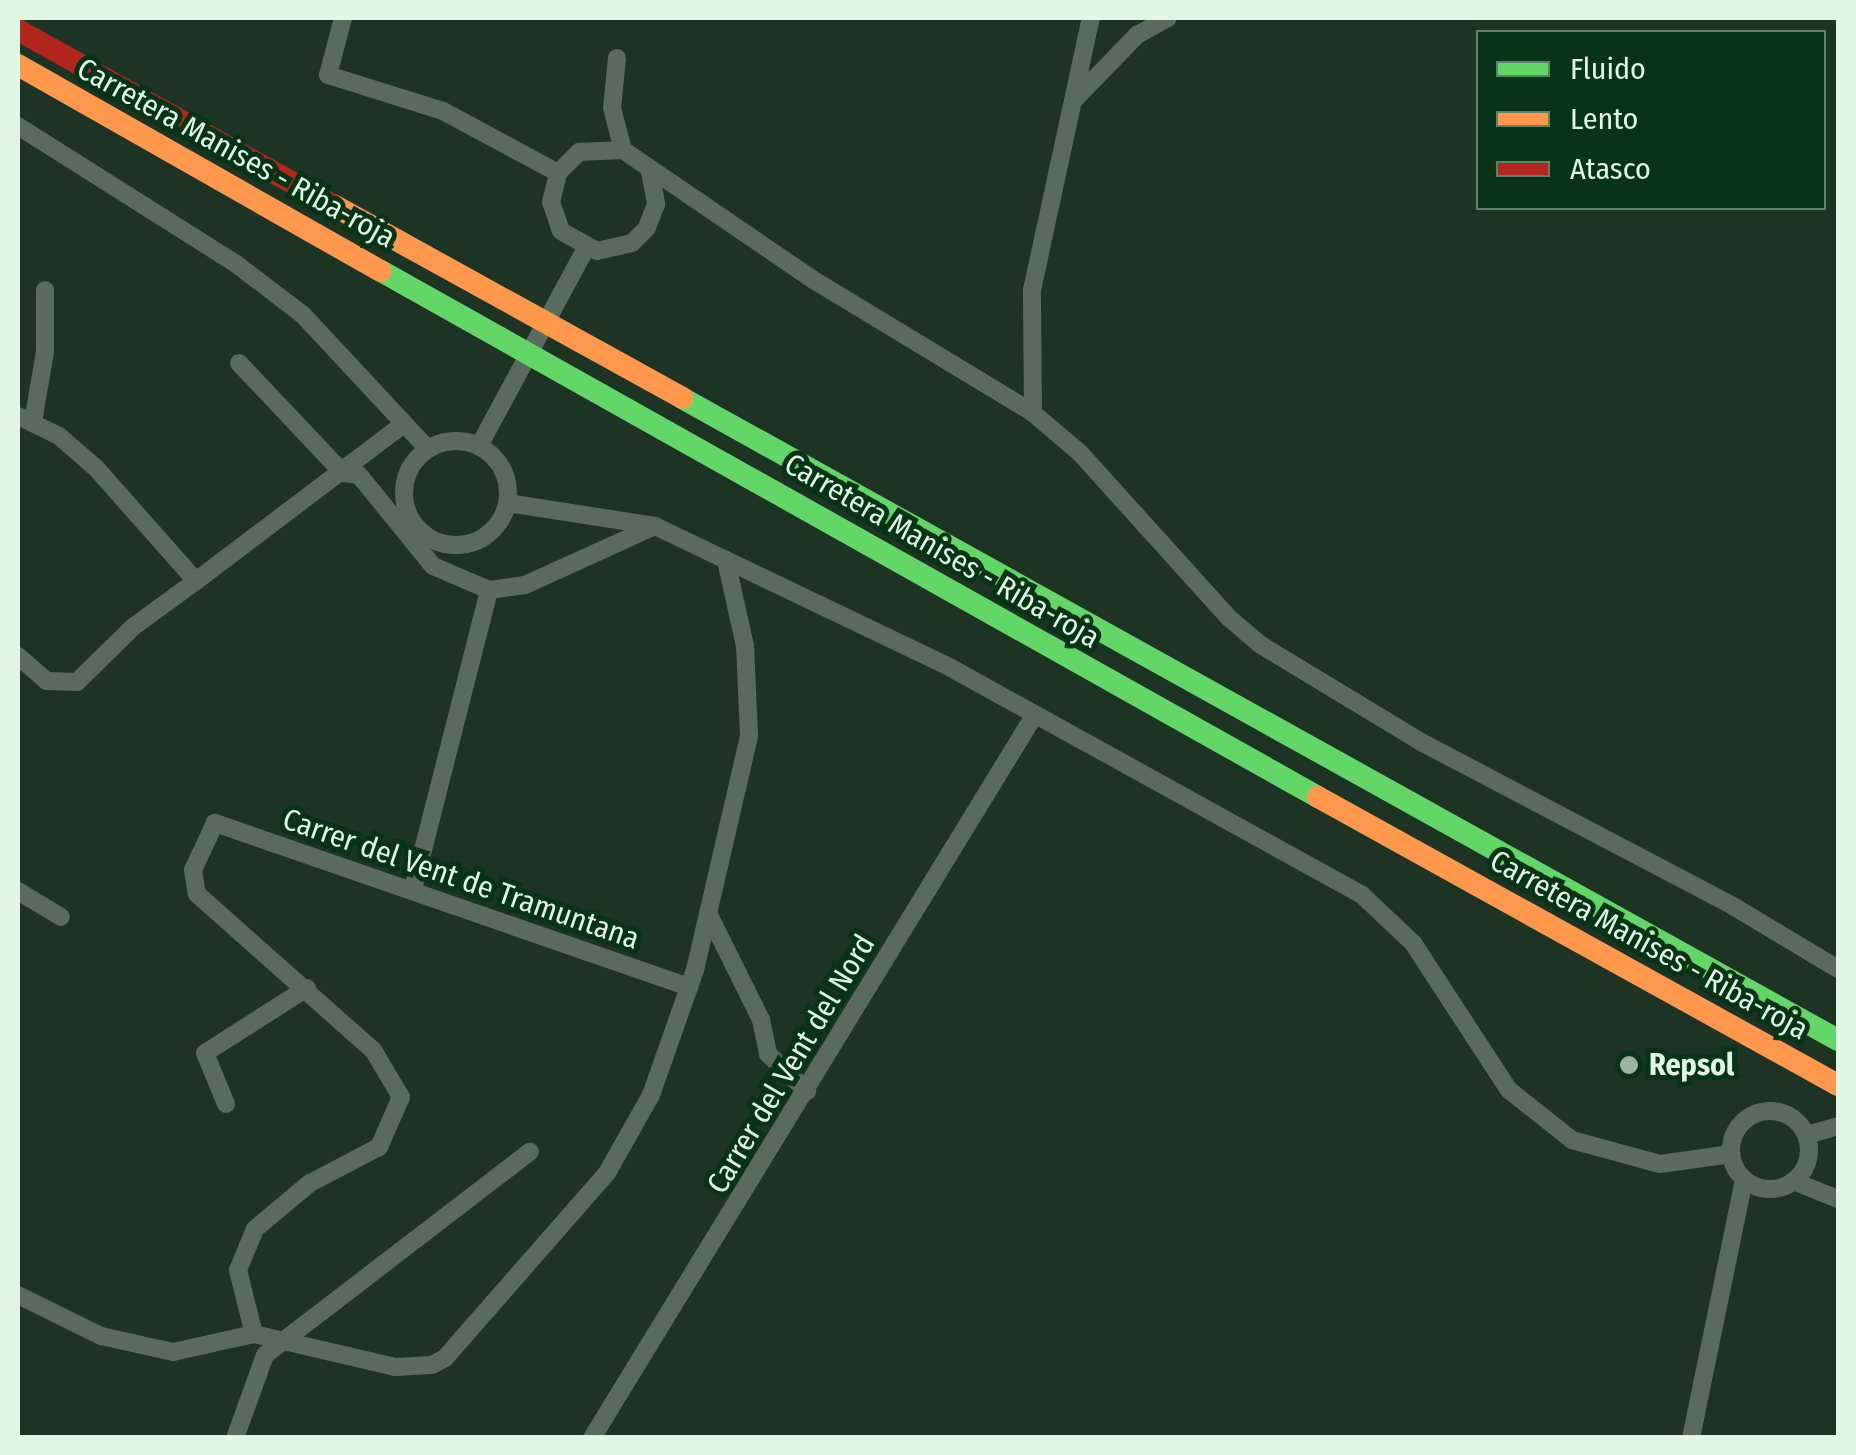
<!DOCTYPE html>
<html>
<head>
<meta charset="utf-8">
<style>
	body { margin:0 }
	#map { position:relative; width:1856px; height:1455px; overflow:hidden; background:#1d3424; font-family:"Fira Sans Condensed",sans-serif }
	div>[style] { position:absolute }
	.street>* { height:18px; margin:-9px; padding:0 9px; transform-origin:9px; border-radius:9px; background:#5a6a5e }
	.street>.ring { margin:-9px; padding:0; box-sizing:content-box; background:none; border:18px solid #5a6a5e; border-radius:50% }
	.fast>* { height:22px; margin:-11px; padding:0 11px; transform-origin:11px; border-radius:11px; background:#63d668 }
	.slow>* { height:22px; margin:-11px; padding:0 11px; transform-origin:11px; border-radius:11px; background:#ff974d }
	.jam>* { height:22px; margin:-11px; padding:0 11px; transform-origin:11px; border-radius:11px; background:#b3261e }
	.dots>* { width:28px; height:28px; translate:-50% -50%; box-sizing:border-box; border:5px solid #073317; border-radius:50% }
	span { translate:-50% -50%; white-space:nowrap; text-align:center; line-height:1.15; -webkit-text-stroke:10px #073317; paint-order:stroke }
	.street-label { font-size:30px; color:#e0f7e4 }
	.poi-label { font-size:30px; color:#e0f7e4; font-weight:700 }
	.left { translate:0 -50%; text-align:left }
	.frame { position:absolute; inset:0; border:20px solid #e0f7e4; pointer-events:none }
	.legend { position:absolute; left:1476px; top:30px; width:350px; height:180px; box-sizing:border-box; background:#073317; border:2px solid #5e8169; margin:0; padding:12px 18px; list-style:none; font-size:30px; color:#e0f7e4 }
	.legend li { display:flex; align-items:center; gap:20px; height:50px }
	.legend b { width:50px; border:2px solid #5e8169 }
</style>
</head>
<body>
<div id="map">
	<div class="street">
		<div style="left:343px;top:18px;width:59px;rotate:104.7deg"></div>
		<div style="left:328px;top:75px;width:121px;rotate:17.4deg"></div>
		<div style="left:443px;top:111px;width:131px;rotate:28.3deg"></div>
		<div style="left:617px;top:58px;width:50px;rotate:95.7deg"></div>
		<div style="left:612px;top:108px;width:43px;rotate:75.3deg"></div>
		<div style="left:1076px;top:98px;width:88px;rotate:-45.9deg"></div>
		<div style="left:1137px;top:35px;width:35px;rotate:-29deg"></div>
		<div style="left:18px;top:126px;width:257px;rotate:32.3deg"></div>
		<div style="left:235px;top:263px;width:86px;rotate:37.4deg"></div>
		<div style="left:303px;top:315px;width:182px;rotate:47deg"></div>
		<div style="left:650px;top:172px;width:33px;rotate:79deg"></div>
		<div style="left:656px;top:204px;width:26px;rotate:111deg"></div>
		<div style="left:647px;top:228px;width:21px;rotate:135deg"></div>
		<div style="left:632px;top:243px;width:36px;rotate:167deg"></div>
		<div style="left:597px;top:251px;width:41px;rotate:-150.9deg"></div>
		<div style="left:561px;top:231px;width:31px;rotate:-109deg"></div>
		<div style="left:551px;top:202px;width:30px;rotate:-76deg"></div>
		<div style="left:558px;top:173px;width:30px;rotate:-45deg"></div>
		<div style="left:579px;top:152px;width:44px;rotate:-2.6deg"></div>
		<div style="left:623px;top:150px;width:229px;rotate:34.3deg"></div>
		<div style="left:812px;top:279px;width:258px;rotate:31.2deg"></div>
		<div style="left:1033px;top:413px;width:62px;rotate:40.4deg"></div>
		<div style="left:1080px;top:453px;width:222px;rotate:47.9deg"></div>
		<div style="left:1229px;top:618px;width:42px;rotate:40.2deg"></div>
		<div style="left:1261px;top:645px;width:187px;rotate:31.2deg"></div>
		<div style="left:1421px;top:742px;width:352px;rotate:27.7deg"></div>
		<div style="left:1733px;top:906px;width:122px;rotate:31deg"></div>
		<div style="left:239px;top:363px;width:151px;rotate:46.6deg"></div>
		<div style="left:1033px;top:413px;width:123px;rotate:-90.5deg"></div>
		<div style="left:1032px;top:290px;width:278px;rotate:-77.8deg"></div>
		<div style="left:18px;top:416px;width:46px;rotate:26deg"></div>
		<div style="left:59px;top:436px;width:49px;rotate:40.9deg"></div>
		<div style="left:96px;top:468px;width:151px;rotate:48.5deg"></div>
		<div style="left:196px;top:581px;width:257px;rotate:-37.1deg"></div>
		<div style="left:33px;top:422px;width:71px;rotate:-80.3deg"></div>
		<div style="left:45px;top:352px;width:62px;rotate:-90deg"></div>
		<div class="ring" style="left:404px;top:441px;width:86px;height:86px"></div>
		<div style="left:479px;top:446px;width:225px;rotate:-61.6deg"></div>
		<div style="left:343px;top:473px;width:16px;rotate:7deg"></div>
		<div style="left:359px;top:475px;width:117px;rotate:50.9deg"></div>
		<div style="left:433px;top:566px;width:61px;rotate:23.2deg"></div>
		<div style="left:489px;top:590px;width:36px;rotate:-8deg"></div>
		<div style="left:525px;top:585px;width:143px;rotate:-24.4deg"></div>
		<div style="left:507px;top:503px;width:150px;rotate:8.8deg"></div>
		<div style="left:655px;top:526px;width:328px;rotate:25.6deg"></div>
		<div style="left:951px;top:668px;width:470px;rotate:28.9deg"></div>
		<div style="left:1362px;top:895px;width:70px;rotate:43.3deg"></div>
		<div style="left:1413px;top:943px;width:176px;rotate:56.9deg"></div>
		<div style="left:1509px;top:1090px;width:80px;rotate:38.4deg"></div>
		<div style="left:1572px;top:1140px;width:91px;rotate:15.3deg"></div>
		<div style="left:1660px;top:1164px;width:72px;rotate:-8deg"></div>
		<div style="left:18px;top:656px;width:38px;rotate:41deg"></div>
		<div style="left:47px;top:681px;width:30px;rotate:2deg"></div>
		<div style="left:77px;top:682px;width:78px;rotate:-44.5deg"></div>
		<div style="left:133px;top:627px;width:78px;rotate:-36.1deg"></div>
		<div style="left:413px;top:889px;width:309px;rotate:-75.7deg"></div>
		<div style="left:18px;top:891px;width:50px;rotate:31.2deg"></div>
		<div style="left:708px;top:913px;width:119px;rotate:63.6deg"></div>
		<div style="left:761px;top:1020px;width:35px;rotate:78deg"></div>
		<div style="left:768px;top:1054px;width:54px;rotate:43.5deg"></div>
		<div style="left:689px;top:987px;width:502px;rotate:-160.91deg"></div>
		<div style="left:215px;top:823px;width:52px;rotate:115.1deg"></div>
		<div style="left:193px;top:870px;width:24px;rotate:81deg"></div>
		<div style="left:197px;top:894px;width:235px;rotate:41.6deg"></div>
		<div style="left:373px;top:1050px;width:55px;rotate:59.2deg"></div>
		<div style="left:401px;top:1097px;width:55px;rotate:113.7deg"></div>
		<div style="left:379px;top:1147px;width:78px;rotate:152.4deg"></div>
		<div style="left:310px;top:1183px;width:72px;rotate:140.1deg"></div>
		<div style="left:255px;top:1229px;width:44px;rotate:112.5deg"></div>
		<div style="left:238px;top:1270px;width:66px;rotate:76deg"></div>
		<div style="left:254px;top:1334px;width:145px;rotate:13.2deg"></div>
		<div style="left:395px;top:1367px;width:37px;rotate:-3deg"></div>
		<div style="left:432px;top:1365px;width:15px;rotate:-28deg"></div>
		<div style="left:445px;top:1358px;width:246px;rotate:-48.8deg"></div>
		<div style="left:607px;top:1173px;width:90px;rotate:-60.6deg"></div>
		<div style="left:651px;top:1095px;width:114px;rotate:-70.6deg"></div>
		<div style="left:689px;top:987px;width:18px;rotate:-71deg"></div>
		<div style="left:695px;top:970px;width:240px;rotate:-77deg"></div>
		<div style="left:749px;top:736px;width:90px;rotate:-92.5deg"></div>
		<div style="left:745px;top:646px;width:88px;rotate:-102.5deg"></div>
		<div style="left:226px;top:1104px;width:55px;rotate:-112.4deg"></div>
		<div style="left:205px;top:1053px;width:121px;rotate:-32.5deg"></div>
		<div class="ring" style="left:1731px;top:1111px;width:60px;height:60px"></div>
		<div style="left:1807px;top:1135px;width:32px;rotate:-16deg"></div>
		<div style="left:1793px;top:1181px;width:48px;rotate:21.8deg"></div>
		<div style="left:18px;top:1295px;width:93px;rotate:26.3deg"></div>
		<div style="left:101px;top:1336px;width:74px;rotate:12.5deg"></div>
		<div style="left:173px;top:1352px;width:83px;rotate:-12.5deg"></div>
		<div style="left:235px;top:1438px;width:88px;rotate:-70.1deg"></div>
		<div style="left:265px;top:1355px;width:334px;rotate:-37.5deg"></div>
		<div style="left:592px;top:1438px;width:847px;rotate:-58.53deg"></div>
		<div style="left:1691px;top:1438px;width:264px;rotate:-78.4deg"></div>
	</div>
	<div class="fast">
		<div style="left:381px;top:271px;width:1075px;rotate:29.31deg"></div>
		<div style="left:682px;top:398px;width:1322px;rotate:29.05deg"></div>
	</div>
	<div class="slow">
		<div style="left:18px;top:65px;width:417px;rotate:29.6deg"></div>
		<div style="left:333px;top:205px;width:399px;rotate:28.9deg"></div>
		<div style="left:1318px;top:797px;width:594px;rotate:28.98deg"></div>
	</div>
	<div class="jam">
		<div style="left:18px;top:30px;width:360px;rotate:29.1deg"></div>
	</div>
	<div class="dots">
		<div style="left:1629px;top:1065px;background:#9cb3a1"></div>
	</div>
	<div class="street-label">
		<span style="left:236px;top:153px;rotate:29deg">Carretera Manises - Riba-roja</span>
		<span style="left:942px;top:551px;rotate:30deg">Carretera Manises - Riba-roja</span>
		<span style="left:461px;top:879px;rotate:19deg">Carrer del Vent de Tramuntana</span>
		<span style="left:1649px;top:945px;rotate:29deg">Carretera Manises - Riba-roja</span>
		<span style="left:791px;top:1064px;rotate:-59deg">Carrer del Vent del Nord</span>
	</div>
	<div class="poi-label">
		<span class="left" style="left:1649px;top:1065px">Repsol</span>
	</div>
	<div class="frame"></div>
	<ul class="legend">
	<li><b style="height:12px;background:#63d668"></b>Fluido</li>
	<li><b style="height:12px;background:#ff974d"></b>Lento</li>
	<li><b style="height:12px;background:#b3261e"></b>Atasco</li>
	</ul>
</div>
</body>
</html>
